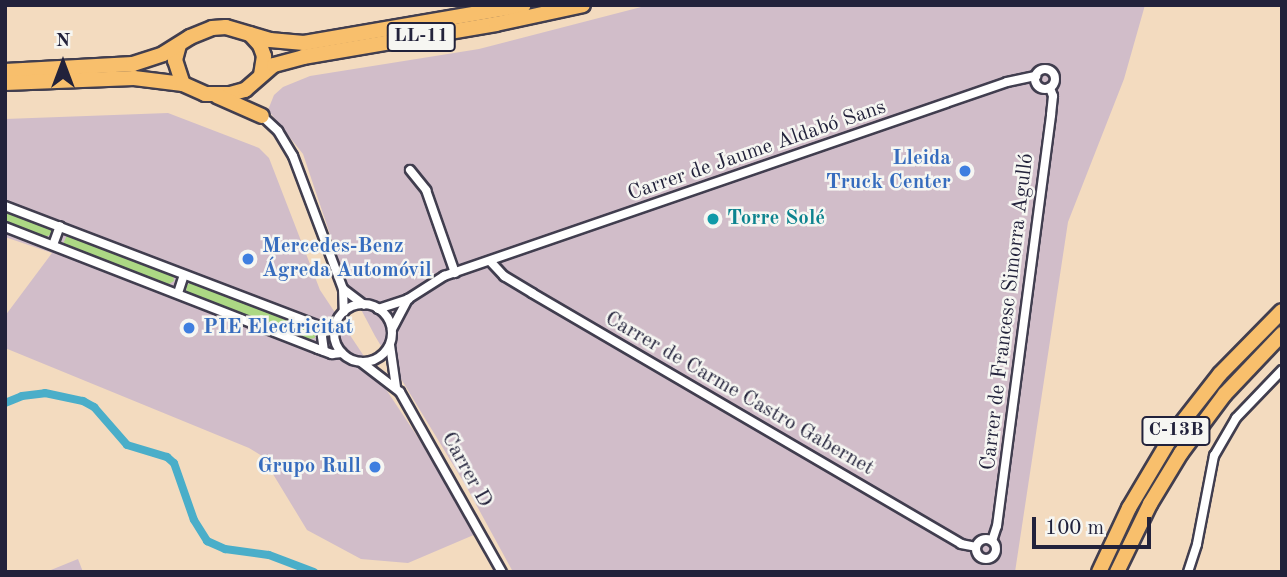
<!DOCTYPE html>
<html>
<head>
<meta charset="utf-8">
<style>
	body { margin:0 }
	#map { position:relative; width:1287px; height:577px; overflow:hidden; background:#f3dbbf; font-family:"Old Standard TT",serif }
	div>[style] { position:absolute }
	.industrial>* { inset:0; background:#d1bdc9 }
	.green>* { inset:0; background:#acd884 }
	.canal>* { height:8px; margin:-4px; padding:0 4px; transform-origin:4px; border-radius:4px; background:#4aaec9 }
	.roads { filter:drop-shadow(2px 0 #413e4f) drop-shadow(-2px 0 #413e4f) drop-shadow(0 2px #413e4f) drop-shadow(0 -2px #413e4f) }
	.street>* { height:8px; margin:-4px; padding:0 4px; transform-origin:4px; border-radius:4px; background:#fff }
	.street>.ring { margin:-4px; padding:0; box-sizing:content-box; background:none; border:8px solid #fff; border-radius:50% }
	.highway>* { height:14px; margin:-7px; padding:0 7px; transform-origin:7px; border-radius:7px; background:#f8bf6c }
	.dots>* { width:19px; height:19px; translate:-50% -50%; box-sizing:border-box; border:4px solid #f6f6f2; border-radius:50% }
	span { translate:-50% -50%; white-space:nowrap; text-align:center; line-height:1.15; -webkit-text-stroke:5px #f6f6f2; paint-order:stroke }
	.shield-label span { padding:2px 5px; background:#f6f6f2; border:2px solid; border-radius:5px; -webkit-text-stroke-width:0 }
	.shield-label { font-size:19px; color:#22223b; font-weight:700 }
	.street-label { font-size:21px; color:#22223b }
	.shop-label { font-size:21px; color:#366cbe; font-weight:700 }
	.right { translate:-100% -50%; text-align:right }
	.left { translate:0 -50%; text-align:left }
	.culture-label { font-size:21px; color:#0d838f; font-weight:700 }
	.frame { position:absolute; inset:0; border:7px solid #22223b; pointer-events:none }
	.north { position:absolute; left:28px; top:28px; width:70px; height:70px; -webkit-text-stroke:5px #f6f6f2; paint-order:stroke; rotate:0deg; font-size:19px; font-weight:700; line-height:28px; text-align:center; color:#22223b }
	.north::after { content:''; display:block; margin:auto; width:24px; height:32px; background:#22223b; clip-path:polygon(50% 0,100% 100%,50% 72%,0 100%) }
	.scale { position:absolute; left:1032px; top:517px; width:119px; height:32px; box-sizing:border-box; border:4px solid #22223b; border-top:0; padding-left:9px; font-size:21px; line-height:24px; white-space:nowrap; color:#22223b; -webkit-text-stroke:5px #f6f6f2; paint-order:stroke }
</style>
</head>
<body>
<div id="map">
	<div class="industrial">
		<div style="clip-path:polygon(649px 5px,1145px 5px,1124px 79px,1068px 222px,1015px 572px,513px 572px,466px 486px,375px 336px,345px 279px,303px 154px,268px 110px,274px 95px,283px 87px,310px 76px,479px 49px)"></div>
		<div style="clip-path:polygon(168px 113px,259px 148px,269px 158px,320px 290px,419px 439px,476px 534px,408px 563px,361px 559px,307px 530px,262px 456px,249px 448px,5px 348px,5px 316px,52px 253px,5px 237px,5px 119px)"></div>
		<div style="clip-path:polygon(78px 559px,83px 572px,46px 572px)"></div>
	</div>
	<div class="green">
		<div style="clip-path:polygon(5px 210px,52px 228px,51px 234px,42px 239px,5px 221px)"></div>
		<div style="clip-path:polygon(68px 233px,157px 269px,159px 266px,173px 273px,174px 281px,164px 287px,152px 282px,153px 278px,81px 251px,79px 253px,63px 244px)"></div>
		<div style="clip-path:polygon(193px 281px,315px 332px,315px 338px,308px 339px,204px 299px,203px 301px,186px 292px,187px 285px)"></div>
	</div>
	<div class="canal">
		<div style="left:5px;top:403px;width:18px;rotate:-22deg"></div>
		<div style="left:22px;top:396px;width:23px;rotate:-7deg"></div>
		<div style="left:45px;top:393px;width:39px;rotate:12deg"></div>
		<div style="left:83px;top:401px;width:13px;rotate:29deg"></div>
		<div style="left:94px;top:407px;width:50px;rotate:49deg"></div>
		<div style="left:127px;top:445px;width:42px;rotate:16.7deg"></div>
		<div style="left:167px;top:457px;width:9px;rotate:41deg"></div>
		<div style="left:174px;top:463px;width:60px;rotate:70.7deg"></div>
		<div style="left:194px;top:520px;width:25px;rotate:58deg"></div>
		<div style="left:207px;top:541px;width:20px;rotate:24deg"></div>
		<div style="left:225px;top:549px;width:44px;rotate:7.8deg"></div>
		<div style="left:269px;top:555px;width:48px;rotate:20.7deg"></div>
	</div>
	<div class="roads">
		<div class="street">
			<div class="ring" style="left:1035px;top:69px;width:12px;height:12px"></div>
			<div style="left:262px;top:116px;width:22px;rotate:43deg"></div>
			<div style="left:278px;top:131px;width:29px;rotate:59deg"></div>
			<div style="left:293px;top:156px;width:142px;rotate:69.4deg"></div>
			<div style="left:343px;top:289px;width:23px;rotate:88deg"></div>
			<div style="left:410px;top:170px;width:26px;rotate:51deg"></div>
			<div style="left:426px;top:190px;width:88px;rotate:70.7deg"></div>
			<div style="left:5px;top:206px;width:342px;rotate:20.9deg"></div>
			<div style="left:325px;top:328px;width:12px;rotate:-20deg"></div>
			<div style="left:5px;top:227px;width:336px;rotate:21.3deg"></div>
			<div style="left:318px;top:349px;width:15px;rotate:20deg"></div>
			<div style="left:332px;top:354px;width:10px;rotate:-6deg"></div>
			<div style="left:53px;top:245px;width:20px;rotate:-70deg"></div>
			<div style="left:490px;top:261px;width:21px;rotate:47deg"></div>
			<div style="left:504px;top:276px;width:33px;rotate:31deg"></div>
			<div style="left:532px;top:293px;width:497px;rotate:30.3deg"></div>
			<div style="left:961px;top:544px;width:15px;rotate:11deg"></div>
			<div style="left:343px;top:289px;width:26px;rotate:37deg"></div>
			<div style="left:178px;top:293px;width:19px;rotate:-72deg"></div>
			<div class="ring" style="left:334px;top:304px;width:50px;height:50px"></div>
			<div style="left:378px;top:309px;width:32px;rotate:-18deg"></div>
			<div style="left:408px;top:299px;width:43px;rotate:-32.6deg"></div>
			<div style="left:444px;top:276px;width:595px;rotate:-19.01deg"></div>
			<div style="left:1007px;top:82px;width:30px;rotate:-12deg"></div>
			<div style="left:392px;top:329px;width:34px;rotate:-62deg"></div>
			<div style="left:390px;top:345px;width:42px;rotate:81.9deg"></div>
			<div style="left:324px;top:351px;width:15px;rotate:-98deg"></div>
			<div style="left:322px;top:336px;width:9px;rotate:-69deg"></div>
			<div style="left:361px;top:362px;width:49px;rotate:37.6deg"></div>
			<div style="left:400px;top:392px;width:207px;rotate:60.5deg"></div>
			<div class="ring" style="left:976px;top:539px;width:12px;height:12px"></div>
			<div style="left:992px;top:541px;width:16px;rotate:-72deg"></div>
			<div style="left:997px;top:526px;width:415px;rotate:-82.5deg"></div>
			<div style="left:1051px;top:115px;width:19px;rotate:-84deg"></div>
			<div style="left:1053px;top:96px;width:9px;rotate:-111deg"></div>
			<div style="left:1188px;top:572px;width:29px;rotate:-72deg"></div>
			<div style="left:1197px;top:544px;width:90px;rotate:-79.1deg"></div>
			<div style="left:1214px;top:456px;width:44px;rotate:-59.9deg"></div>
			<div style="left:1236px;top:418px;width:66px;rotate:-46.2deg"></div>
		</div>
		<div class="highway">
			<div style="left:250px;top:34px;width:15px;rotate:48deg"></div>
			<div style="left:260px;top:45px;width:12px;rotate:70deg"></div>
			<div style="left:264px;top:56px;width:18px;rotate:99deg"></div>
			<div style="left:179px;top:45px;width:16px;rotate:105deg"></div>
			<div style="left:175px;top:60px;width:25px;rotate:72deg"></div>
			<div style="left:5px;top:71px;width:128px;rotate:-3.1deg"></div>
			<div style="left:133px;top:64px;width:32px;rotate:-18deg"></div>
			<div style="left:163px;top:54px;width:32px;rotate:-32deg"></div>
			<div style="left:190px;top:37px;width:24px;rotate:-22deg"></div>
			<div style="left:212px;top:28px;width:14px;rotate:-4deg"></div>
			<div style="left:226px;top:27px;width:46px;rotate:16.5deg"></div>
			<div style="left:270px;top:40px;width:34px;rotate:5deg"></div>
			<div style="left:304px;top:43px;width:223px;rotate:-9.8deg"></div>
			<div style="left:5px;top:83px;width:129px;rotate:-2.2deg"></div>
			<div style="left:134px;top:78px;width:49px;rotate:7deg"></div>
			<div style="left:183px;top:84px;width:24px;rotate:24deg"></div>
			<div style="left:205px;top:94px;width:25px"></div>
			<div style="left:230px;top:94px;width:16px;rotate:-15deg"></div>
			<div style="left:245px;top:90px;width:38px;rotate:-41deg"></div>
			<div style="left:274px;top:65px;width:30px;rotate:-15deg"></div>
			<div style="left:303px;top:57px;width:196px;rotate:-9.7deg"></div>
			<div style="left:496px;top:24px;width:89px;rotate:-12.3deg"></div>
			<div style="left:217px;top:96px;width:49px;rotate:24deg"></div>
			<div style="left:1099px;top:572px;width:71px;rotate:-64.9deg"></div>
			<div style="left:1129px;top:508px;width:86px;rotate:-59.3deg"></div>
			<div style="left:1173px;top:434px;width:76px;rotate:-51.9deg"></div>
			<div style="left:1220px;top:374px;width:88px;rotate:-45.5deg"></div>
			<div style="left:1117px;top:572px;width:76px;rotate:-64.1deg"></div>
			<div style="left:1150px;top:504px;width:60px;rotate:-58.7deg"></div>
			<div style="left:1181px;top:453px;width:74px;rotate:-53.3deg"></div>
			<div style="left:1225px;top:394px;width:83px;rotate:-46.5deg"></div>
		</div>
	</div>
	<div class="dots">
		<div style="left:965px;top:171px;background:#3f7fe0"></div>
		<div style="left:713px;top:219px;background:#0f9aa8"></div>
		<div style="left:248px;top:259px;background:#3f7fe0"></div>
		<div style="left:189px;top:328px;background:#3f7fe0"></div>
		<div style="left:375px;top:467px;background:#3f7fe0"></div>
	</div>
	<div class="shield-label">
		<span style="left:421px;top:37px">LL-11</span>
		<span style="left:1176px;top:431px">C-13B</span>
	</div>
	<div class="street-label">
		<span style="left:757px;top:151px;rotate:-19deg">Carrer de Jaume Aldabó Sans</span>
		<span style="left:1008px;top:312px;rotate:-83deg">Carrer de Francesc Simorra Agulló</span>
		<span style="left:739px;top:394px;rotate:30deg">Carrer de Carme Castro Gabernet</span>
		<span style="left:466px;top:470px;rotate:61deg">Carrer D</span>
	</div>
	<div class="shop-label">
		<span class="right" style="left:951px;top:171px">Lleida<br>Truck Center</span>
		<span class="left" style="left:262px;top:259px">Mercedes-Benz<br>Ágreda Automóvil</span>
		<span class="left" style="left:203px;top:328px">PIE Electricitat</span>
		<span class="right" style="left:361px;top:467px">Grupo Rull</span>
	</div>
	<div class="culture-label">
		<span class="left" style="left:727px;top:219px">Torre Solé</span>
	</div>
	<div class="frame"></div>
	<div class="north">N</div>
	<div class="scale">100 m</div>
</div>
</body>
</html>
